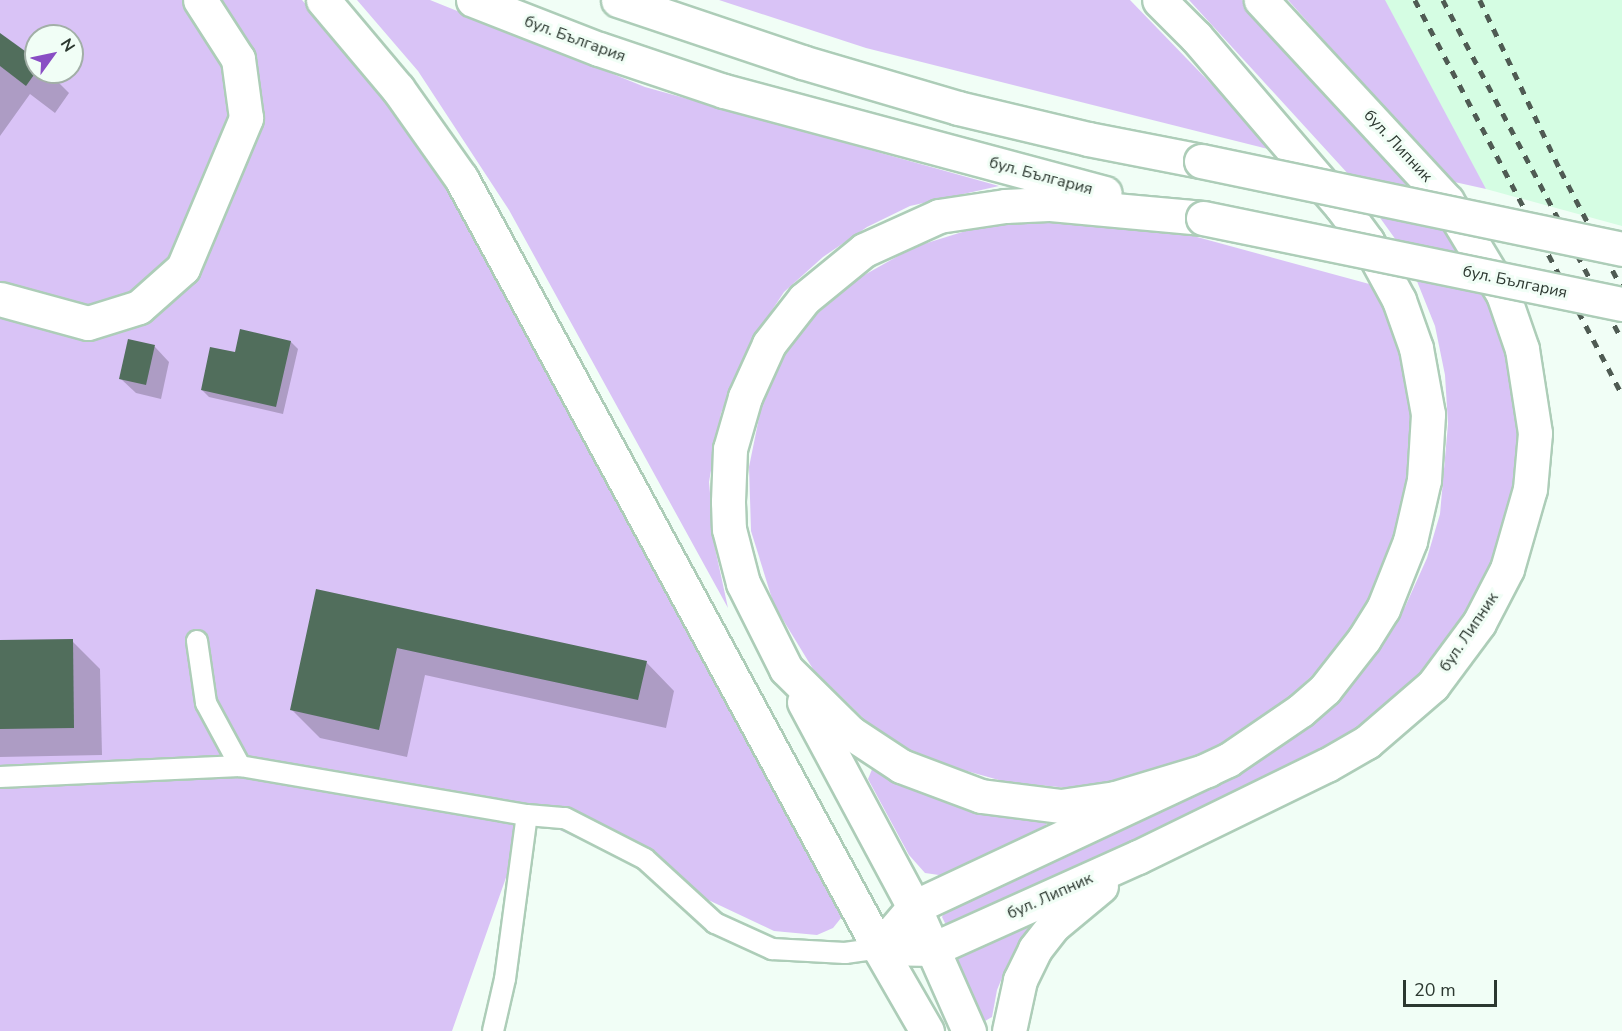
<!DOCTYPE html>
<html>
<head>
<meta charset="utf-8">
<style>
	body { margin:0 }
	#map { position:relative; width:1622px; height:1031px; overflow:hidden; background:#f1fef6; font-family:"Nunito Sans",sans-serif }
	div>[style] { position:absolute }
	.built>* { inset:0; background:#d5fde3 }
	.green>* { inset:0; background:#d9c3f6 }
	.shadow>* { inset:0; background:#0003 }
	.building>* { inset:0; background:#516e5c }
	.roads { filter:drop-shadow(2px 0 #adcdb8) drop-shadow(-2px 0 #adcdb8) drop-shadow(0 2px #adcdb8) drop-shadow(0 -2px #adcdb8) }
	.service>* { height:20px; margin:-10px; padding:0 10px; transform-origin:10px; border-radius:10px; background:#fff }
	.minor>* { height:33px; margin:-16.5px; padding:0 16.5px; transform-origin:16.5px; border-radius:16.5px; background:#fff }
	.tertiary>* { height:33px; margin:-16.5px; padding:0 16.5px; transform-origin:16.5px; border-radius:16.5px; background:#fff }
	.primary>* { height:33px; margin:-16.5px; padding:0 16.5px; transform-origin:16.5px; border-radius:16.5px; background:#fff }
	.trunk>* { height:33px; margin:-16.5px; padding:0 16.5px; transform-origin:16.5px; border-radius:16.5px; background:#fff }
	.rail>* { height:4.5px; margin-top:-2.25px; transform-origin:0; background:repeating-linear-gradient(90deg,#4f5b53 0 8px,transparent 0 16px) }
	.bridges { filter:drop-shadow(2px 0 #adcdb8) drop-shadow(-2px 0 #adcdb8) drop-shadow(0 2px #adcdb8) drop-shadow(0 -2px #adcdb8) }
	.trunk-bridge>* { height:33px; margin:-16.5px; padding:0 16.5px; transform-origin:16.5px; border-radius:16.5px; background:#fff }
	span { translate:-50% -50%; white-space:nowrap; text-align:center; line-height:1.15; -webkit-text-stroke:6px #f1fef6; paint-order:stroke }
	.street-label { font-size:16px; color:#2c3830 }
	.north { position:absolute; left:24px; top:24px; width:60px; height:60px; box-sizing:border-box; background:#f1fef6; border:2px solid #a2afa7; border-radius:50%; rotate:57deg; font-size:16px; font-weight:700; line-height:24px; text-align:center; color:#2c3830 }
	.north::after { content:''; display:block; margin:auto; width:21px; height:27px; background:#894ec4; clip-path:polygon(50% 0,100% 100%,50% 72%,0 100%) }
	.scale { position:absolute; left:1403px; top:980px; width:94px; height:27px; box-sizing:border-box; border:3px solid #2c3830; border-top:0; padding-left:8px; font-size:18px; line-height:21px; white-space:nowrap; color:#2c3830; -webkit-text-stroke:4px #f1fef6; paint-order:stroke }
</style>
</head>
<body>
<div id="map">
	<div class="built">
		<div style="clip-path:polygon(1301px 0,1622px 0,1622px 226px,1486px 189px)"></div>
	</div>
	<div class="green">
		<div style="clip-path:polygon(evenodd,0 0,302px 0,368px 73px,447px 186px,841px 904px,841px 918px,833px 928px,817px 935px,774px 931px,528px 815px,452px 1031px,0 1031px,0 0,36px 36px,72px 36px,72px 72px,36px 72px,36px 36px)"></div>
		<div style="clip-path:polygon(357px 0,430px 0,645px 87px,999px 186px,910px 206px,867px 227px,823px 257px,784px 292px,749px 345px,721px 413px,709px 482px,715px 548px,728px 608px,509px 210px,418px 71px)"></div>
		<div style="clip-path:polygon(719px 0,1130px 0,1276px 151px,866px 48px)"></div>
		<div style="clip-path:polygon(1189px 0,1242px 0,1419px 186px,1496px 314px,1514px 370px,1520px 420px,1520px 462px,1498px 554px,1476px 600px,1422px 676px,1356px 731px,1319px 753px,947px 927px,942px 917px,945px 911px,1209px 781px,1382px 640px,1405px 607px,1427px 558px,1440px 514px,1448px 424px,1445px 375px,1435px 326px,1406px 254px,1350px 176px)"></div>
		<div style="clip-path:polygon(1288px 0,1385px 0,1486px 189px,1450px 181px)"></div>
		<div style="clip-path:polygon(1034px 220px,1186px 234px,1384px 288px,1418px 417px,1406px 522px,1367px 605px,1322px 666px,1278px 708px,1223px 745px,1193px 760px,1104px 786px,1069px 788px,1006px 782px,931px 761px,896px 744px,870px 725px,813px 669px,774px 605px,751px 531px,749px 467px,762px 403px,774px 371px,810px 320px,859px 278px,914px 247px,972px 229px)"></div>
		<div style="clip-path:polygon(873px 767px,919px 792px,968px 809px,1046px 821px,1047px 830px,946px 876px,925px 873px,909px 855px,868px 779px)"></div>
		<div style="clip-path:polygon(1037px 916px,1009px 961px,997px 990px,992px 1017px,985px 1021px,956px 958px)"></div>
	</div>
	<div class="shadow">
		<div style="clip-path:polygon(0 34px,36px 61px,36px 72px,48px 72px,69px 93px,55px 113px,30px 94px,0 136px)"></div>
		<div style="clip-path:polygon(130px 341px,155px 347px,169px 362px,161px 399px,136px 393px,121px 379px)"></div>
		<div style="clip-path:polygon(291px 342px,298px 349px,283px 414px,209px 397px,202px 390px,236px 354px)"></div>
		<div style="clip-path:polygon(317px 591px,646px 662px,674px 691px,666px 728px,425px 675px,407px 757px,320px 738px,292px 710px)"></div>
		<div style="clip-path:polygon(0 641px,72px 641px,100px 669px,102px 755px,0 757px)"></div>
	</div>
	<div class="building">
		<div style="clip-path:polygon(0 33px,36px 59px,36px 72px,26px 86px,0 66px)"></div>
		<div style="clip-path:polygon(240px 329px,291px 341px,276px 407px,201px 390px,210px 347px,235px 352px)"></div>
		<div style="clip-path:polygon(128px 339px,155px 345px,146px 385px,119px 379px)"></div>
		<div style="clip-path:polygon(316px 589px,647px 661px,638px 700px,397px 648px,379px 730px,290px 710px)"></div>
		<div style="clip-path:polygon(73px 639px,74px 728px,0 729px,0 640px)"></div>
	</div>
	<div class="roads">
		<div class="service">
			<div style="left:197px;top:641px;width:63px;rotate:81.7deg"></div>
			<div style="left:206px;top:703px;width:72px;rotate:61.6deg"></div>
			<div style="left:0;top:777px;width:240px;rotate:-2.6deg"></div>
			<div style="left:240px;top:766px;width:291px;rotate:9.7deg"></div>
			<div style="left:493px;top:1031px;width:53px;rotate:-77deg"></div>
			<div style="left:505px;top:979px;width:165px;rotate:-82.4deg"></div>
			<div style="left:527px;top:815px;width:38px;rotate:5deg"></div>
			<div style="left:565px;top:818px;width:90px;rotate:27.1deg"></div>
			<div style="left:645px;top:859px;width:95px;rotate:42.4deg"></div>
			<div style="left:715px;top:923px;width:63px;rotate:24.5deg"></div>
			<div style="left:772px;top:949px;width:73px;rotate:3.1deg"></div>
			<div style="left:845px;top:953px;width:34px;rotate:-8deg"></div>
		</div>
		<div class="minor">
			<div style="left:0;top:299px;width:91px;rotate:15.3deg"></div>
			<div style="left:88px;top:323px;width:53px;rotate:-17.4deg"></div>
			<div style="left:139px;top:307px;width:59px;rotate:-41.6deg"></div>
			<div style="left:183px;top:268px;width:163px;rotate:-67.2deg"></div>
			<div style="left:246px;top:118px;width:60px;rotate:-97.7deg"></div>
			<div style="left:238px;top:59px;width:70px;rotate:-122.8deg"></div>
		</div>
		<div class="tertiary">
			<div style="left:914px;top:907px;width:136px;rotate:66.1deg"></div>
			<div style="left:879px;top:948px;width:96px;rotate:60deg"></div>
		</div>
		<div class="primary">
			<div style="left:879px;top:948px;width:54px;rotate:1.1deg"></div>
			<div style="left:933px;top:949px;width:225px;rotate:-24.2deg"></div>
			<div style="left:1138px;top:857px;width:210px;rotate:-26deg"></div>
			<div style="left:1327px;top:765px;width:46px;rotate:-29.9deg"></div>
			<div style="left:1367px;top:742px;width:87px;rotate:-40.8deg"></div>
			<div style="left:1433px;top:685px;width:77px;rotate:-53.4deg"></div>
			<div style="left:1479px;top:623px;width:61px;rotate:-62.6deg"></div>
			<div style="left:1507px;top:569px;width:83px;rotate:-74deg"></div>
			<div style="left:1530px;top:489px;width:56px;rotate:-84.9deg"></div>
			<div style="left:1535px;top:433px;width:85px;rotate:-98.8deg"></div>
			<div style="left:1522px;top:349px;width:58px;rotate:-109.1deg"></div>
			<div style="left:1503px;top:294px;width:109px;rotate:-121.1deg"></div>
			<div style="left:1447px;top:201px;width:274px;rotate:-132.8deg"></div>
			<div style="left:879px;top:948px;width:54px;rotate:-49.5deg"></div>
			<div style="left:914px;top:907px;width:347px;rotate:-25.1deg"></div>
			<div style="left:1228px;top:760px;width:88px;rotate:-34.4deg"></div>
			<div style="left:1301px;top:710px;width:32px;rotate:-41deg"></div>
			<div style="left:1325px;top:689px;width:63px;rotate:-52deg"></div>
			<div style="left:1364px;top:639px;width:36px;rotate:-58deg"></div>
			<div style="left:1383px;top:609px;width:73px;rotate:-68.3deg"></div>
			<div style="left:1410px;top:541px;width:63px;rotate:-77.1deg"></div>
			<div style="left:1424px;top:480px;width:66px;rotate:-86.5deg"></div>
			<div style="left:1428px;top:414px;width:67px;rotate:-100.3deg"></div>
			<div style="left:1416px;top:348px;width:51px;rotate:-109.5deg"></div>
			<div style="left:1399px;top:300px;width:67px;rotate:-118.5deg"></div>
			<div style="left:1367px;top:241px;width:44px;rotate:-126.6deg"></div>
			<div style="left:1341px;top:206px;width:223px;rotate:-130.6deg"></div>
			<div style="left:1196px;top:37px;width:52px;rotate:-135deg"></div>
			<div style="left:1009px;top:1031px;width:52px;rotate:-77.8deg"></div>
			<div style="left:1020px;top:980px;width:34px;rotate:-64deg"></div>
			<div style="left:1035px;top:949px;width:31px;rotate:-52deg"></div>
			<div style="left:1054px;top:925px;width:61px;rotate:-39.7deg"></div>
		</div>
		<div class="trunk">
			<div style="left:323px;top:0;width:116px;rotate:49.9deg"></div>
			<div style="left:398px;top:89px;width:109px;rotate:54.7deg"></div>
			<div style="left:461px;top:178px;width:876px;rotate:61.5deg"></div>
			<div style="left:473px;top:0;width:135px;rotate:21.3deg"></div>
			<div style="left:599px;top:49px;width:132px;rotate:18.6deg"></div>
			<div style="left:724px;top:91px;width:394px;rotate:15deg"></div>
			<div style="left:618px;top:0;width:194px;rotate:18.6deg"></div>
			<div style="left:802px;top:62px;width:163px;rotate:16.4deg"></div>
			<div style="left:958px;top:108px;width:134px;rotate:13.4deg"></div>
			<div style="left:1088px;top:139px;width:115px;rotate:11deg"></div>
			<div style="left:1203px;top:218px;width:156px;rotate:-174.8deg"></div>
			<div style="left:1048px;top:204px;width:43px;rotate:177.3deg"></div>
			<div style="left:1005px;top:206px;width:67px;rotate:171.4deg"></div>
			<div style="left:939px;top:216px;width:82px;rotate:155.6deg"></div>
			<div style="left:864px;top:250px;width:77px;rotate:140.8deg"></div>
			<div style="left:804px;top:299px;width:57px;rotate:127.9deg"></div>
			<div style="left:769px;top:344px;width:58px;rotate:114.4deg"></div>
			<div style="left:745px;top:397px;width:54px;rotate:106.1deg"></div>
			<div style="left:730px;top:449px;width:53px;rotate:92.2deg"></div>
			<div style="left:728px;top:502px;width:27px;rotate:88deg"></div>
			<div style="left:729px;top:529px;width:56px;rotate:75.5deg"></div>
			<div style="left:743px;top:583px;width:96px;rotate:63.4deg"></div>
			<div style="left:786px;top:669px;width:91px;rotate:44.6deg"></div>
			<div style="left:851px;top:733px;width:60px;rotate:33.4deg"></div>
			<div style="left:901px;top:766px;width:85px;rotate:20.6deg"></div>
			<div style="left:981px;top:796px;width:81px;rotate:7.1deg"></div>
			<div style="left:1061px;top:806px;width:55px;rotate:-8.4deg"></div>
			<div style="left:1115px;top:798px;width:97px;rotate:-16.8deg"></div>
			<div style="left:804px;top:702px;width:233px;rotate:61.8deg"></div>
		</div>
	</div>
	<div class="rail">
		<div style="left:1415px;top:0;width:445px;rotate:62.3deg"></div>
		<div style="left:1443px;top:0;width:383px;rotate:62.2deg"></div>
		<div style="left:1480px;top:0;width:189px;rotate:64.7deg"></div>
		<div style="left:1561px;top:171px;width:132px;rotate:62.5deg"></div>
	</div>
	<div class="bridges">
		<div class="trunk-bridge">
			<div style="left:1201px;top:161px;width:430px;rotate:11.8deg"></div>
			<div style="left:1203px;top:218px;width:428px;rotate:11.6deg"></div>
		</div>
	</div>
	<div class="street-label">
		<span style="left:575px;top:39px;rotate:20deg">бул. България</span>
		<span style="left:1398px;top:146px;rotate:47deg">бул. Липник</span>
		<span style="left:1041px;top:176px;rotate:15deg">бул. България</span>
		<span style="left:1515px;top:282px;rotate:12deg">бул. България</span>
		<span style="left:1469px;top:632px;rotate:-56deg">бул. Липник</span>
		<span style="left:1050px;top:896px;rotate:-24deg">бул. Липник</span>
	</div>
	<div class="north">N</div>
	<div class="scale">20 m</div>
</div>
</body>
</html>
